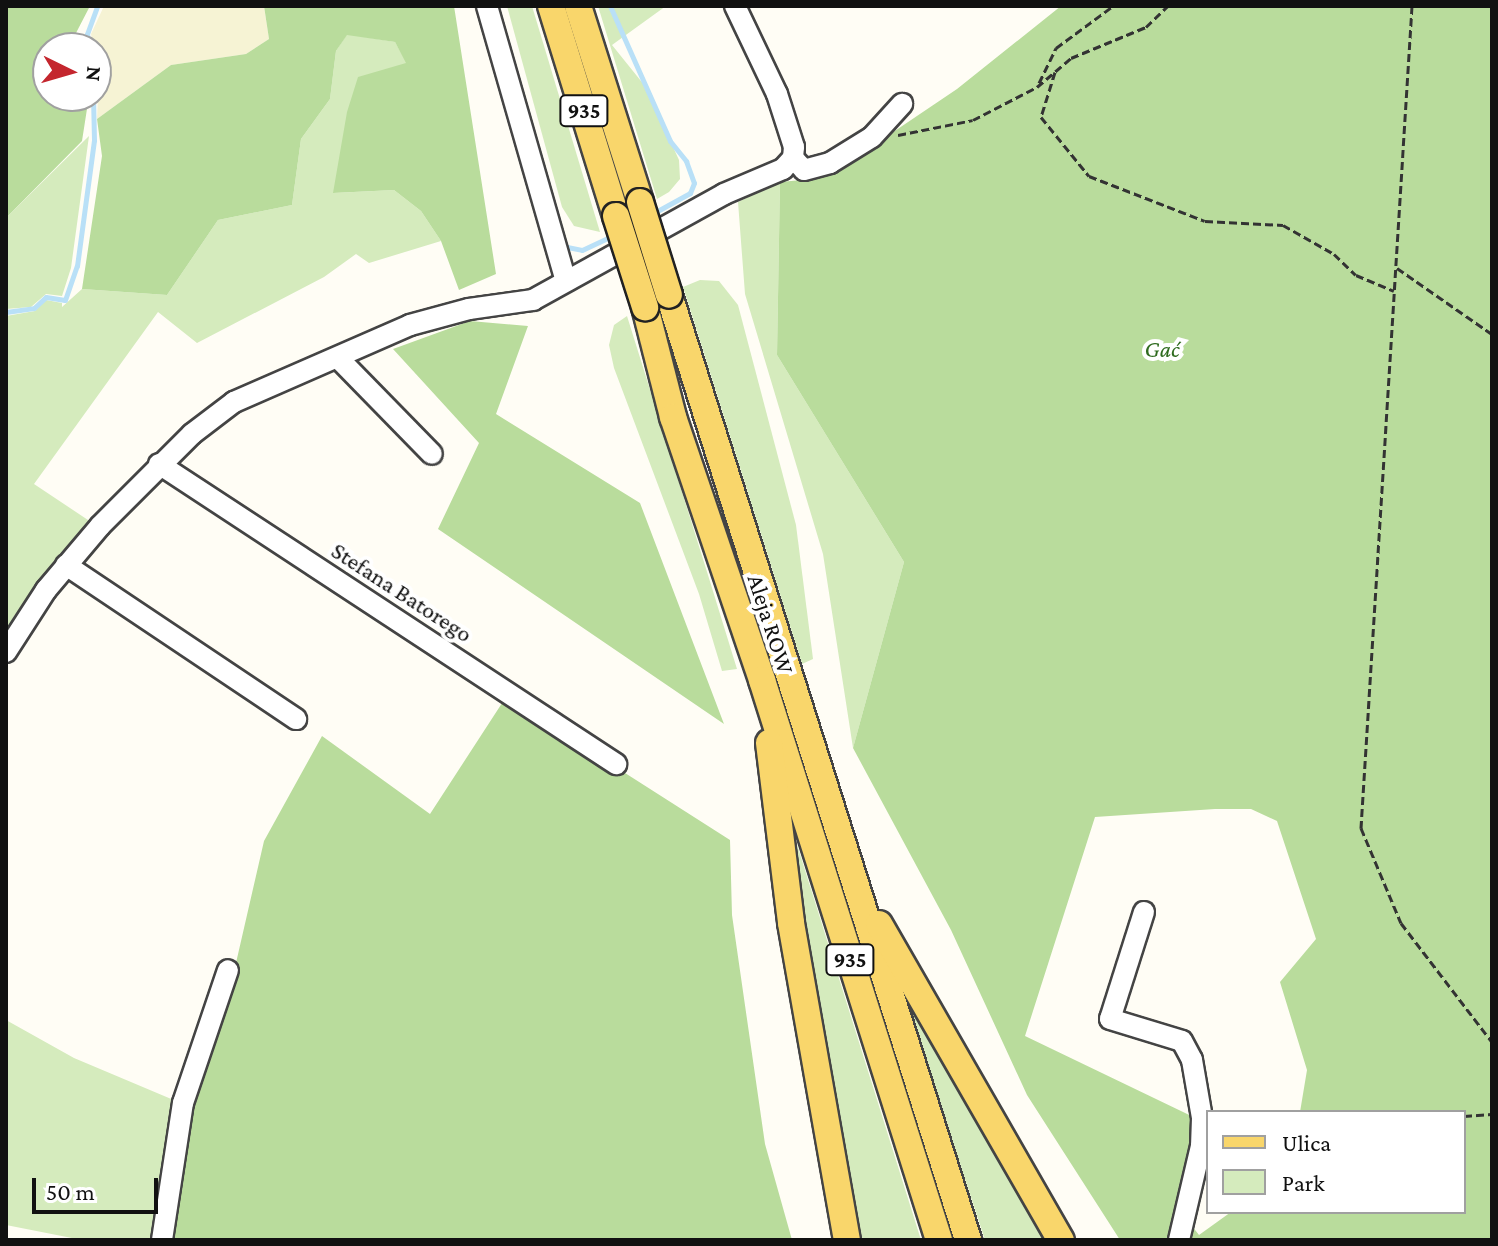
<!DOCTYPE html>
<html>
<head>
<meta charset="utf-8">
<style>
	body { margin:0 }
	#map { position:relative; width:1498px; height:1246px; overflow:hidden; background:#fffdf5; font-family:"Crimson Pro",serif }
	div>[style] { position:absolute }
	.farmland>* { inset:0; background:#f6f3d4 }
	.green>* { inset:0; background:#d5ebbd }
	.forest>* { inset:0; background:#b9dc9c }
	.stream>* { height:5px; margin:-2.5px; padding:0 2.5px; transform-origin:2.5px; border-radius:2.5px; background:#b9e0f7 }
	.path>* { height:3px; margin-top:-1.5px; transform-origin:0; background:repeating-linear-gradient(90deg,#333 0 8px,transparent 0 12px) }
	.roads { filter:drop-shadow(2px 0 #444) drop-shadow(-2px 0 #444) drop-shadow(0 2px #444) drop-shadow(0 -2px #444) }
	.minor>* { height:20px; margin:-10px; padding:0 10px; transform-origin:10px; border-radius:10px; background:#fff }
	.major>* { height:26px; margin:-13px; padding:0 13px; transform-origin:13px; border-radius:13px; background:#f9d66b }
	.bridges { filter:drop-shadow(2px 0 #222) drop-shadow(-2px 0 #222) drop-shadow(0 2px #222) drop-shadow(0 -2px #222) }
	.major-bridge>* { height:26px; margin:-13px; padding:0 13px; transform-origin:13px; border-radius:13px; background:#f9d66b }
	span { translate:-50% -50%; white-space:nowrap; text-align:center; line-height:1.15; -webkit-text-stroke:8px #fff; paint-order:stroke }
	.shield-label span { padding:2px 6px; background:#fff; border:2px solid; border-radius:6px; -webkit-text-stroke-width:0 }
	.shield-label { font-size:22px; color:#111; font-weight:700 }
	.park-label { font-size:24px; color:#2f6b1f; font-style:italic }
	.street-label { font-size:24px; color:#111 }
	.frame { position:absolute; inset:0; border:8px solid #111; pointer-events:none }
	.legend { position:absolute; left:1206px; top:1110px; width:260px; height:104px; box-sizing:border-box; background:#fff; border:2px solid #a0a0a0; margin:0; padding:10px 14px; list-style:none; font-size:24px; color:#111 }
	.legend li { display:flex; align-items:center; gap:16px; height:40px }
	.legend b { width:40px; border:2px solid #a0a0a0 }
	.north { position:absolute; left:32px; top:32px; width:80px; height:80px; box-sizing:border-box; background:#fff; border:2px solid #a0a0a0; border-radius:50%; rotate:95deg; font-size:22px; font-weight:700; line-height:32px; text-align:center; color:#111 }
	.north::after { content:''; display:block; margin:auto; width:28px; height:36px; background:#c4262e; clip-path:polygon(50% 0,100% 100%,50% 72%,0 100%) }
	.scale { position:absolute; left:32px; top:1178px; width:126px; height:36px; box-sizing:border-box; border:4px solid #111; border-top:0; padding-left:10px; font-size:24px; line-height:28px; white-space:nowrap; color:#111; -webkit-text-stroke:6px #fff; paint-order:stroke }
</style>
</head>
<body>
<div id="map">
	<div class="farmland">
		<div style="clip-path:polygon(104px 6px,264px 6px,269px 39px,246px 54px,171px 65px,97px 119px,99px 74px,91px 34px)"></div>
	</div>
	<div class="green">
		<div style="clip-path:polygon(507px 6px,532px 6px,600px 232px,574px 226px,562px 207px)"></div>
		<div style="clip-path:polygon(598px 6px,666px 6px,612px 45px,645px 86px,679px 160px,680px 179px,669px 192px,657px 199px)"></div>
		<div style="clip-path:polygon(347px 34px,395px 42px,407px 63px,334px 193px,394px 190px,421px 211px,441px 241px,369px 263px,356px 254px,324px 277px,197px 343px,158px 312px,34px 484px,94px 524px,14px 616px,6px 635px,6px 316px,35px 311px,46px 300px,62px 303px,62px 307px,82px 289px,167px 295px,218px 220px,292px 205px,301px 139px,330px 99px,336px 51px)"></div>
		<div style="clip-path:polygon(89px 136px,71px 268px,62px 296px,46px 294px,31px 307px,6px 309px,6px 218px)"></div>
		<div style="clip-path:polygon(780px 182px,777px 355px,904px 562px,853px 748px,823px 554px,745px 294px,738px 202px)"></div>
		<div style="clip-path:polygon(700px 280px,719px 281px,738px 305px,796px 525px,813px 659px,802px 664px,683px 287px)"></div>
		<div style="clip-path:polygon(627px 316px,708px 575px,737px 669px,722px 671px,699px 594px,614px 368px,609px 345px,614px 325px)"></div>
		<div style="clip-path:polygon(779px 787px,921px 1240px,857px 1240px)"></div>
		<div style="clip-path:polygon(899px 978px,1051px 1240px,985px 1240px)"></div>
		<div style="clip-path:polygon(6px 1020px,74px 1058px,176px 1101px,150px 1240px,82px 1240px,6px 1225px)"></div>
	</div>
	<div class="forest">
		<div style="clip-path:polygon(6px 6px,90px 6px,76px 33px,84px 48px,48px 48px,48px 96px,89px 96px,82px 141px,6px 218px)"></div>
		<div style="clip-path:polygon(264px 6px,454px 6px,496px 274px,459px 290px,441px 241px,421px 211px,394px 190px,333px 193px,347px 112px,358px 77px,406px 63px,395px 42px,347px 35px,336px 51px,330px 99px,301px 139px,292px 205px,218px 220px,167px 295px,82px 289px,102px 156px,97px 119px,171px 65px,246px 54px,269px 39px)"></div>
		<div style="clip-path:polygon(evenodd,1061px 6px,1492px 6px,1492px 1240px,1120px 1240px,1027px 1095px,951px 930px,853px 748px,904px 562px,777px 355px,780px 182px,813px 179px,871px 147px,957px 89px,1061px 6px,1215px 809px,1251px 809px,1277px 821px,1316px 939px,1280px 982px,1307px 1070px,1300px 1112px,1464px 1112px,1464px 1212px,1231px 1212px,1199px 1235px,1192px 1226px,1208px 1124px,1025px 1036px,1095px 817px,1215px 809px)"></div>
		<div style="clip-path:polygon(470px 321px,528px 326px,496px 414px,640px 503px,724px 724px,438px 529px,479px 443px,393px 349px)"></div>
		<div style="clip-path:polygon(506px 697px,730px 840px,732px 915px,765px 1144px,792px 1240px,169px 1240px,194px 1106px,233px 976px,264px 841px,322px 736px,430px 814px)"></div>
	</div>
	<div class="stream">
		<div style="left:610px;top:6px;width:148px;rotate:66deg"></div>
		<div style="left:670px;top:141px;width:26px;rotate:51deg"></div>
		<div style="left:686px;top:161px;width:23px;rotate:70deg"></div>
		<div style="left:694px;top:183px;width:11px;rotate:112deg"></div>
		<div style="left:690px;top:193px;width:43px;rotate:151.1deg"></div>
		<div style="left:89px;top:48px;width:14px;rotate:-98deg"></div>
		<div style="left:87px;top:34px;width:30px;rotate:-70deg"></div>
		<div style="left:567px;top:247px;width:15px;rotate:11deg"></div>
		<div style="left:582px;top:250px;width:33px;rotate:-25deg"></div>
		<div style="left:6px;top:312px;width:28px;rotate:-8deg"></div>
		<div style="left:34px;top:308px;width:16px;rotate:-43deg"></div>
		<div style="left:46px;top:297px;width:19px;rotate:9deg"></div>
		<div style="left:65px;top:300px;width:36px;rotate:-71deg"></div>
		<div style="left:77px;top:266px;width:127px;rotate:-82.3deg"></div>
		<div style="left:94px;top:140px;width:44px;rotate:-91.3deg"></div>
	</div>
	<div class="path">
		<div style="left:1412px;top:6px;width:824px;rotate:93.55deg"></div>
		<div style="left:1361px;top:828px;width:103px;rotate:67.2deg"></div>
		<div style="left:1401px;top:923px;width:150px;rotate:52.6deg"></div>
		<div style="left:1055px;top:72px;width:47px;rotate:107.3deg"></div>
		<div style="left:1041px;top:117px;width:76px;rotate:50.9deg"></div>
		<div style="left:1089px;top:176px;width:124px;rotate:21.2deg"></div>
		<div style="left:1205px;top:221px;width:78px;rotate:2.9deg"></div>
		<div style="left:1283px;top:225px;width:59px;rotate:29.6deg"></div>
		<div style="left:1334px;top:254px;width:30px;rotate:44deg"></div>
		<div style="left:1356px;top:275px;width:41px;rotate:22.8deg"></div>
		<div style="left:1039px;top:83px;width:39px;rotate:-64deg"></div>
		<div style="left:1056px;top:48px;width:71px;rotate:-36.4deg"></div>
		<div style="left:898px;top:135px;width:76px;rotate:-11.3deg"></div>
		<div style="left:973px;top:120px;width:72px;rotate:-27.3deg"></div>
		<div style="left:1037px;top:87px;width:45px;rotate:-40.5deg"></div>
		<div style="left:1071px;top:58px;width:81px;rotate:-22.5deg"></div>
		<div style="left:1146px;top:27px;width:30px;rotate:-44deg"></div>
		<div style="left:1397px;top:268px;width:116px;rotate:34.8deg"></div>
		<div style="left:1464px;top:1116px;width:28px;rotate:-4deg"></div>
	</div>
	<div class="roads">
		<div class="minor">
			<div style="left:487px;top:6px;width:286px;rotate:74deg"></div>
			<div style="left:793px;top:158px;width:16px;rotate:47deg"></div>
			<div style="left:804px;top:170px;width:27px;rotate:-15deg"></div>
			<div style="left:830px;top:163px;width:49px;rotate:-31.8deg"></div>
			<div style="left:872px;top:137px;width:45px;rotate:-47.7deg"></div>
			<div style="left:338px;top:358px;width:134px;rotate:45.6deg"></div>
			<div style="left:159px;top:464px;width:547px;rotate:33.28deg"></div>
			<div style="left:66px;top:565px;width:277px;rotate:33.8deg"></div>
			<div style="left:6px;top:652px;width:74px;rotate:-57.2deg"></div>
			<div style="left:46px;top:590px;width:84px;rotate:-49.8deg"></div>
			<div style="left:100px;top:526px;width:130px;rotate:-45deg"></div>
			<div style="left:192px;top:434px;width:53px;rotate:-37.3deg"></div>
			<div style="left:234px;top:402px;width:192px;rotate:-23.6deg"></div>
			<div style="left:410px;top:325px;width:61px;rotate:-15.2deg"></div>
			<div style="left:469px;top:309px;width:65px;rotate:-8deg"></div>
			<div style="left:533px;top:300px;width:218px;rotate:-29deg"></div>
			<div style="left:724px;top:194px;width:64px;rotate:-23deg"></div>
			<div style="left:783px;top:169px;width:15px;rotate:-48deg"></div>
			<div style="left:793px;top:158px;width:11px;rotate:-85deg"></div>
			<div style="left:794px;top:147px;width:56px;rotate:-107.8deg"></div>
			<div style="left:777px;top:94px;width:98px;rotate:-115.5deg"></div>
			<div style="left:1144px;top:912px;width:112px;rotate:107.6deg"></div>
			<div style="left:1110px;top:1019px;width:75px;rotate:17deg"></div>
			<div style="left:1182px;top:1041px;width:21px;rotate:62deg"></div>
			<div style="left:1192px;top:1060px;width:59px;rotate:80.2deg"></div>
			<div style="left:1202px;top:1118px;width:28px;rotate:92deg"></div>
			<div style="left:1201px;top:1146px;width:97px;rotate:103.2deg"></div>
			<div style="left:162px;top:1240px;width:139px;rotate:-81.3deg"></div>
			<div style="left:183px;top:1103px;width:140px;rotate:-71.3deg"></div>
		</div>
		<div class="major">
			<div style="left:551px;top:6px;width:220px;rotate:72.8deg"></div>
			<div style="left:578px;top:6px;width:206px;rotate:72.4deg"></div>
			<div style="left:669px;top:295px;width:991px;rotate:72.44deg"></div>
			<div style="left:645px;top:307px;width:114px;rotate:75.7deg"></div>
			<div style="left:673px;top:417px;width:278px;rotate:71.3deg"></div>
			<div style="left:762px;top:680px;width:587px;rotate:72.46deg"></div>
			<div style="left:769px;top:743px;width:181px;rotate:83deg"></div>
			<div style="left:791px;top:923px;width:322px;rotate:80deg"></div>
			<div style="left:879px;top:924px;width:365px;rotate:60.1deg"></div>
		</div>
	</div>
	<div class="bridges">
		<div class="major-bridge">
			<div style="left:640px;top:202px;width:97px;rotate:72.7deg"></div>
			<div style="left:616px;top:216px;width:96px;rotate:72.3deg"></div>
		</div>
	</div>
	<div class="shield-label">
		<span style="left:584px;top:111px">935</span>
		<span style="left:850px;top:960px">935</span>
	</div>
	<div class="park-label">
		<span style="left:1162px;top:349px">Gać</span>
	</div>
	<div class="street-label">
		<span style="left:402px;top:592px;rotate:33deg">Stefana Batorego</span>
		<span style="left:771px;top:624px;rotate:72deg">Aleja ROW</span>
	</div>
	<div class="frame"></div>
	<ul class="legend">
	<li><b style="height:10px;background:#f9d66b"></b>Ulica</li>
	<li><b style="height:22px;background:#d5ebbd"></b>Park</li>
	</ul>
	<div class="north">N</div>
	<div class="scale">50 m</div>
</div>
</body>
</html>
